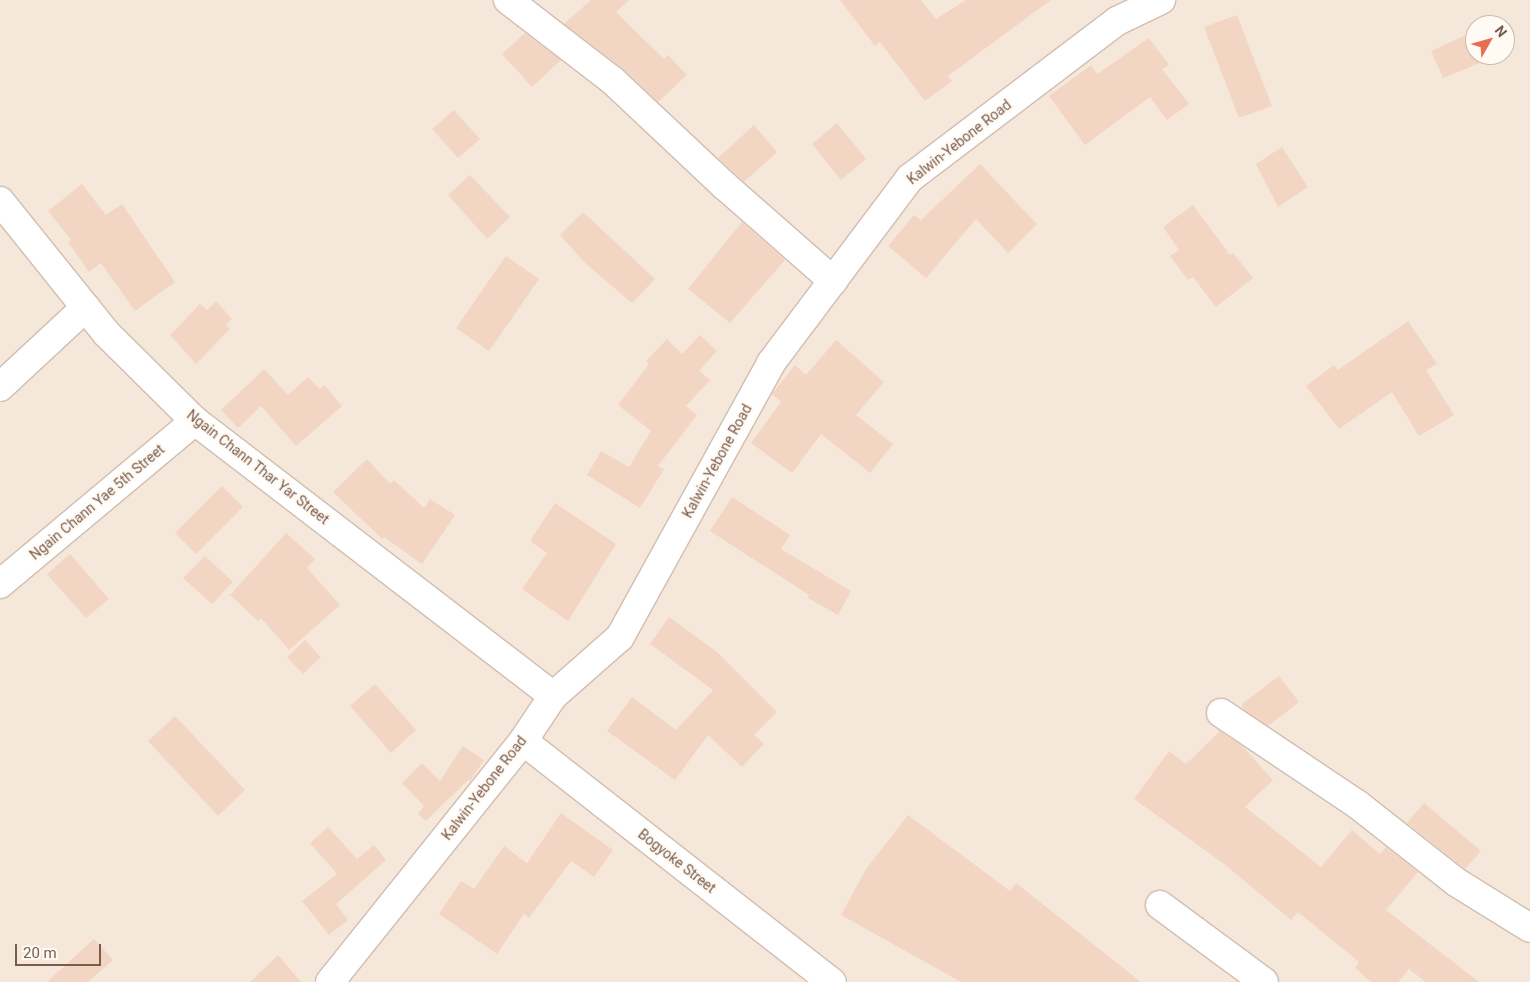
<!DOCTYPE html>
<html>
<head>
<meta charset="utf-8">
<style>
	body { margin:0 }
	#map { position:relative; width:1530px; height:982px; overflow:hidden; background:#fdf6ec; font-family:Roboto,sans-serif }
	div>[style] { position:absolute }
	.residential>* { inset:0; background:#f5e8da }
	.building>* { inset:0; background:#f3d5c3 }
	.roads { filter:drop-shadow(1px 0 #d1beb0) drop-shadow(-1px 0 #d1beb0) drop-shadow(0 1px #d1beb0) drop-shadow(0 -1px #d1beb0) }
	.minor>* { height:28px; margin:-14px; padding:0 14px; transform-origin:14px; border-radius:14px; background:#fff }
	.tertiary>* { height:28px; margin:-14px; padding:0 14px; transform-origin:14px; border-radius:14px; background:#fff }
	span { translate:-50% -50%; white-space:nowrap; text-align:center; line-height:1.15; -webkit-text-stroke:4.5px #fffaf3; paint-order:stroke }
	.street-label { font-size:14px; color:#7a5c4d }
	.north { position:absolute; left:1465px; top:15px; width:50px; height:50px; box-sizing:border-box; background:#fffaf3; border:1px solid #cabbb1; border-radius:50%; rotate:52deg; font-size:14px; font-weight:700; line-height:20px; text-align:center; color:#7a5c4d }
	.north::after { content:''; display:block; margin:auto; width:18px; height:22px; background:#e76f51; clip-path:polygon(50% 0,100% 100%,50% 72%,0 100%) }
	.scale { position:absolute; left:15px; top:944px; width:86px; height:22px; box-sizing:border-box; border:2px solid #7a5c4d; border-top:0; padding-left:6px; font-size:15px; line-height:18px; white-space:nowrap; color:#7a5c4d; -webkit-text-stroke:4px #fffaf3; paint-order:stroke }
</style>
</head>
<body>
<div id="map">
	<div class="residential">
		<div style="clip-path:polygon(evenodd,0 0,1530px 0,1530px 982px,0 982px,0 0,1475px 25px,1505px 25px,1505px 55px,1475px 55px,1475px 25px)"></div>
	</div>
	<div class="building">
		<div style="clip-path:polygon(591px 0,629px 0,616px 12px,664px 59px,668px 55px,687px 75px,658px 102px,622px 68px,564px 24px)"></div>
		<div style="clip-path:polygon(840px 0,921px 0,936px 19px,966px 0,1051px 0,948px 76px,952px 81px,925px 101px,880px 42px,875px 46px)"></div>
		<div style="clip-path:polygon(1237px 15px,1272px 106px,1239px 118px,1204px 27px)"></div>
		<div style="clip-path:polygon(1475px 31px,1475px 55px,1492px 58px,1443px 78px,1431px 51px)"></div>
		<div style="clip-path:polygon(525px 33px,561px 60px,532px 87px,502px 54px)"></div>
		<div style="clip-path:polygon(1149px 38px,1169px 65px,1162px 69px,1189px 104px,1167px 120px,1150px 97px,1085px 145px,1049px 96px,1091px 65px,1097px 74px)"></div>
		<div style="clip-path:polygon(454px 110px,480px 139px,458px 158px,432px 129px)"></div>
		<div style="clip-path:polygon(837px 123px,866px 159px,841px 180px,812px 144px)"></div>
		<div style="clip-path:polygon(754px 125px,777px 152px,744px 182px,718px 158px)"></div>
		<div style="clip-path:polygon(1282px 147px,1308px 187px,1278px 207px,1256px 164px)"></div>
		<div style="clip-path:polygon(980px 164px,1037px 224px,1008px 253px,976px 219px,926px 278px,888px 246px,914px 215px,921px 220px)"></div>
		<div style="clip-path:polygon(470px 175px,510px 217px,487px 239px,448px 195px)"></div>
		<div style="clip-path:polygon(82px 184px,106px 215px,122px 204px,175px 282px,135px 311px,101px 263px,89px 272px,68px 242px,71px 240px,48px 211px)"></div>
		<div style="clip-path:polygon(1193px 205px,1230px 255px,1233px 253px,1253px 278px,1216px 307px,1193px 277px,1188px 280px,1170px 256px,1179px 250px,1163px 227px)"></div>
		<div style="clip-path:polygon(583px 212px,655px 279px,632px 303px,585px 263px,560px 235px)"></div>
		<div style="clip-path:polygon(742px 222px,785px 260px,730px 323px,688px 289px)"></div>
		<div style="clip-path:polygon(506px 256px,539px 279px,489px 351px,456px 328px)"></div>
		<div style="clip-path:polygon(216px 301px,232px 319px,226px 325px,230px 329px,196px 364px,170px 335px,200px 304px,207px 310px)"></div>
		<div style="clip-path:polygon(1408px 321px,1437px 364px,1426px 370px,1454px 415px,1419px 436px,1392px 392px,1339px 429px,1306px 386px,1334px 365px,1338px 370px)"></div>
		<div style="clip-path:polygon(700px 335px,717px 351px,699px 371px,710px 380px,686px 406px,697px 415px,658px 466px,664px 469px,640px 508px,587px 475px,601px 451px,629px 467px,651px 431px,618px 405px,649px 364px,646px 361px,667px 339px,682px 354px)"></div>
		<div style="clip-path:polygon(836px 340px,884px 382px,856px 415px,893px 444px,870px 473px,821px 434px,792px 473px,751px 443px,781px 402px,772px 394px,795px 365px,806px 375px)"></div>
		<div style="clip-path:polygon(264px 369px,288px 395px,308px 377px,320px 389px,324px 385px,342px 406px,296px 446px,261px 406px,238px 428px,221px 410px)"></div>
		<div style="clip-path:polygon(367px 459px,390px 484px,394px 480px,424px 508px,430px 499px,455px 515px,422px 564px,384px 537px,382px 539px,333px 492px)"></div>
		<div style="clip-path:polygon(222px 486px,243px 507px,196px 554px,175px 533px)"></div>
		<div style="clip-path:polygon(732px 497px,790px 535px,781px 549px,851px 591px,838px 615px,808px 598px,809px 595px,710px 531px)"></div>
		<div style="clip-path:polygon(555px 503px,616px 544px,568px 621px,522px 589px,547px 553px,530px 541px)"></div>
		<div style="clip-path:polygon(286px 533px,315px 559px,307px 568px,340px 605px,289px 650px,261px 618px,258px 621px,230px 595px)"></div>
		<div style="clip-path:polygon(70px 554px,109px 599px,86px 618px,47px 574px)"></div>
		<div style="clip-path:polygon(205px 556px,233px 582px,212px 604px,183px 578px)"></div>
		<div style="clip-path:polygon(669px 617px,717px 652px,777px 712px,754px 735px,764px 744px,742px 767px,708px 735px,675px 780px,607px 731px,632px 697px,676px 730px,713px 690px,650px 644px)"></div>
		<div style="clip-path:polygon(305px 640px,321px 657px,303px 674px,287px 657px)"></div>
		<div style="clip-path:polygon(1279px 676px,1299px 702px,1268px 726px,1243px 709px,1242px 704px)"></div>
		<div style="clip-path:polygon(375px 684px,416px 730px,391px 753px,350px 706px)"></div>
		<div style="clip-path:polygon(175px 716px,245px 790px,218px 816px,148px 741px)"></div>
		<div style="clip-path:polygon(1220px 731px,1242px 746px,1273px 780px,1245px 807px,1321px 867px,1352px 830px,1380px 854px,1386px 847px,1418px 872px,1386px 910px,1479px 982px,1426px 982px,1409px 969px,1398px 982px,1371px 982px,1355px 968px,1359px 962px,1298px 912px,1291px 920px,1223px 863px,1134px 799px,1169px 751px,1186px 764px)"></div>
		<div style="clip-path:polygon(463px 746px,484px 760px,470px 781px,468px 780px,426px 821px,418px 814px,424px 806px,402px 783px,422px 763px,440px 781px)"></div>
		<div style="clip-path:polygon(1424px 803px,1481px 851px,1465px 869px,1407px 823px)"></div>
		<div style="clip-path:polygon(561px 813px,613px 850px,594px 877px,571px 861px,529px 918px,524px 914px,497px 954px,439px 914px,461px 881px,474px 889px,504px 846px,527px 863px)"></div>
		<div style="clip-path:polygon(908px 815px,1010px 891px,1016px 883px,1141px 982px,961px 982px,841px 915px,866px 869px)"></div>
		<div style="clip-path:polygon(328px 827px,357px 859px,374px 845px,386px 860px,336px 904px,348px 920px,329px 935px,302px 901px,337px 874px,310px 843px)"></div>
		<div style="clip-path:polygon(94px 939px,113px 960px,88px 982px,47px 982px)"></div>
		<div style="clip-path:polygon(278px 955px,301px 982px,250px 982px)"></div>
	</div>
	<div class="roads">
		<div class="minor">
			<div style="left:508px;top:0;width:131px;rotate:37.6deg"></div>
			<div style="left:612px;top:80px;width:155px;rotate:43.2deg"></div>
			<div style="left:725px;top:186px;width:144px;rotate:41.3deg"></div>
			<div style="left:0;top:201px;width:169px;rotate:51.2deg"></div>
			<div style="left:106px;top:333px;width:125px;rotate:44.7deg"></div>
			<div style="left:195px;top:421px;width:451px;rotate:37.5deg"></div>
			<div style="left:0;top:387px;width:117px;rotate:-42.9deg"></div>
			<div style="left:0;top:584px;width:254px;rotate:-39.9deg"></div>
			<div style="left:1221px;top:713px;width:164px;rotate:33.8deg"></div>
			<div style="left:1357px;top:804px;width:126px;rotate:38.2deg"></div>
			<div style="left:1456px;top:882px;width:87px;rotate:31.9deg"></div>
			<div style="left:523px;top:741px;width:392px;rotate:38deg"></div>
			<div style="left:1160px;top:905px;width:129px;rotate:36.5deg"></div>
		</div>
		<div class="tertiary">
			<div style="left:330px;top:982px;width:309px;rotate:-51.3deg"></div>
			<div style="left:523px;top:741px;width:54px;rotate:-56.3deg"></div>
			<div style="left:553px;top:696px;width:89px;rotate:-41.4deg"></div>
			<div style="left:620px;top:637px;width:313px;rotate:-61.1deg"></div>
			<div style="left:771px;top:363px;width:231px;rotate:-53.1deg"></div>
			<div style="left:910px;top:178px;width:260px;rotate:-37.2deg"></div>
			<div style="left:1117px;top:21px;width:49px;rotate:-25.5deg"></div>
		</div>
	</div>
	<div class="street-label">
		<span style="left:959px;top:142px;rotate:-38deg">Kalwin-Yebone Road</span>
		<span style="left:717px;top:461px;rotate:-61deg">Kalwin-Yebone Road</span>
		<span style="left:258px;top:467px;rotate:38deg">Ngain Chann Thar Yar Street</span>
		<span style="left:97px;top:502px;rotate:-40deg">Ngain Chann Yae 5th Street</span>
		<span style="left:484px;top:788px;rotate:-52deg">Kalwin-Yebone Road</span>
		<span style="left:677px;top:861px;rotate:38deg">Bogyoke Street</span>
	</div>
	<div class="north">N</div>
	<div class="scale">20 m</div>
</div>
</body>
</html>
